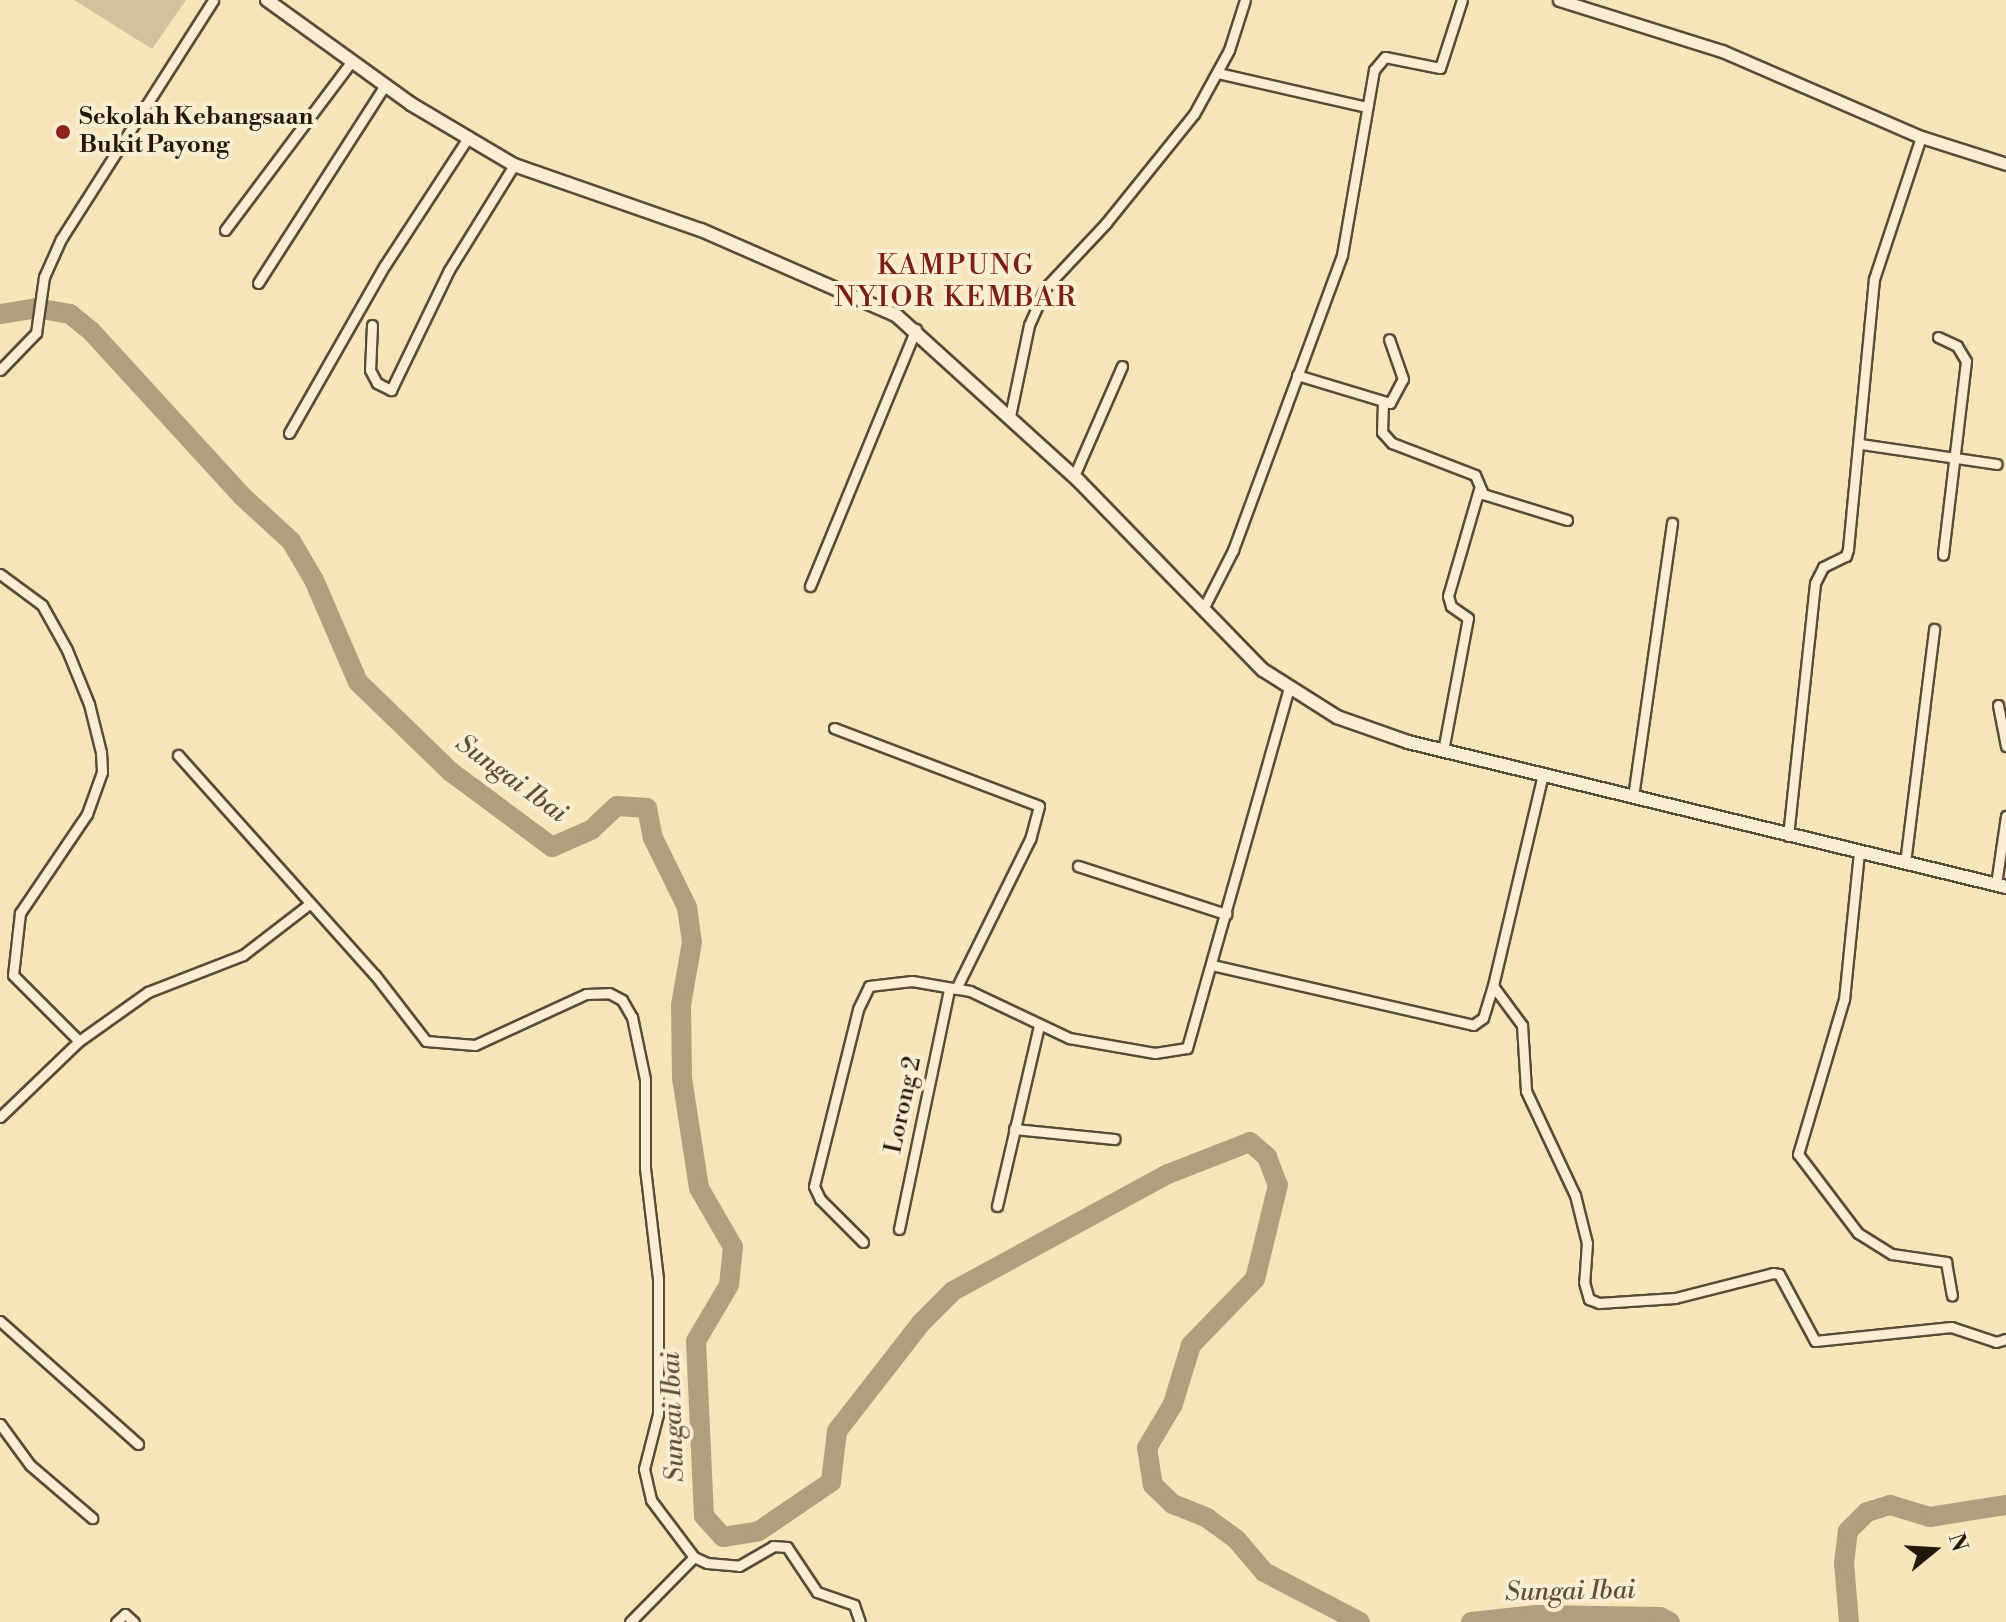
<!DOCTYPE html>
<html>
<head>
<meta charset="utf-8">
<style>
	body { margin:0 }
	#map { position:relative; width:2006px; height:1622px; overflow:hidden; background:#f6e5b9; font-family:"Libre Bodoni",serif }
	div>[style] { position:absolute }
	.green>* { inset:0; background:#d2c29c }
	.river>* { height:20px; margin:-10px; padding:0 10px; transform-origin:10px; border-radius:10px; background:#aea07e }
	.roads { filter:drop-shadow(2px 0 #574c37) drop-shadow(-2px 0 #574c37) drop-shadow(0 2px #574c37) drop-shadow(0 -2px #574c37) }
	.minor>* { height:9px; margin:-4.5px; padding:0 4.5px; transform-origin:4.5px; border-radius:4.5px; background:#f9eed2 }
	.tertiary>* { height:11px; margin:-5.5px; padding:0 5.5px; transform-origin:5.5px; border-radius:5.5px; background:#f9eed2 }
	.secondary>* { height:12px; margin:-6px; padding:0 6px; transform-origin:6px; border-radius:6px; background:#f9eed2 }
	.dots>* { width:22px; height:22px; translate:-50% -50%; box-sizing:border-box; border:4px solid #f9eed2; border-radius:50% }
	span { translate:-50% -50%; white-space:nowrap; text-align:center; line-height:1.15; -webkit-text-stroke:8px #f9eed2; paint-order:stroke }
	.poi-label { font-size:24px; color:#22190c; font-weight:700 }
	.left { translate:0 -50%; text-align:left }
	.street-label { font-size:24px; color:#22190c }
	.water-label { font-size:26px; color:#5a4f3a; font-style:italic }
	.quarter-label { font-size:28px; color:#7a1f14; letter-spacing:2px }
	.north { position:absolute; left:1894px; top:1510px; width:80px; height:80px; -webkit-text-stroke:6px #f9eed2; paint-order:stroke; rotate:72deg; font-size:22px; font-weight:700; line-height:32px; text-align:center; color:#22190c }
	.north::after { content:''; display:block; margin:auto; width:28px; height:36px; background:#22190c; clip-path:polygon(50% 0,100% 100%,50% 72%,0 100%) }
</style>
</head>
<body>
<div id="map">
	<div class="green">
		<div style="clip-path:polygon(74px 0,186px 0,152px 49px)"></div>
	</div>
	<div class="river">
		<div style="left:0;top:314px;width:36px;rotate:-9deg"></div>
		<div style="left:36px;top:308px;width:35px;rotate:10deg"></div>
		<div style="left:70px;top:314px;width:27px;rotate:39deg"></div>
		<div style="left:91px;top:331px;width:224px;rotate:47.5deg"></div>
		<div style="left:242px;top:496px;width:67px;rotate:42.6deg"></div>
		<div style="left:291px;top:541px;width:45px;rotate:59.5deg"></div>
		<div style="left:314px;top:580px;width:111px;rotate:66.7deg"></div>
		<div style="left:358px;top:682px;width:129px;rotate:44.1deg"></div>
		<div style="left:451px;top:772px;width:126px;rotate:36.6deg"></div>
		<div style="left:552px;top:847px;width:43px;rotate:-23.6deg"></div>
		<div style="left:591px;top:830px;width:35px;rotate:-43deg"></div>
		<div style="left:617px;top:806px;width:30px;rotate:4deg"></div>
		<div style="left:647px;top:808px;width:31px;rotate:79deg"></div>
		<div style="left:653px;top:838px;width:77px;rotate:63.8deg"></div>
		<div style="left:687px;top:907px;width:35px;rotate:82deg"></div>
		<div style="left:692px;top:942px;width:64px;rotate:99.9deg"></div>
		<div style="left:681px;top:1005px;width:73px;rotate:89.2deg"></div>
		<div style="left:682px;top:1078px;width:111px;rotate:81.2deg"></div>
		<div style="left:699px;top:1188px;width:68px;rotate:60deg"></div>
		<div style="left:733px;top:1247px;width:38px;rotate:96deg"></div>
		<div style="left:729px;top:1285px;width:65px;rotate:120.5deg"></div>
		<div style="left:696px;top:1341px;width:175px;rotate:87.4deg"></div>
		<div style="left:704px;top:1516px;width:28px;rotate:48deg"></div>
		<div style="left:723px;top:1537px;width:36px;rotate:-9deg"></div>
		<div style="left:759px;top:1531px;width:87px;rotate:-34.2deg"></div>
		<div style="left:831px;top:1482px;width:51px;rotate:-83.3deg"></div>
		<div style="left:837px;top:1431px;width:137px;rotate:-52.1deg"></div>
		<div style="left:921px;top:1323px;width:45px;rotate:-45deg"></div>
		<div style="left:953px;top:1291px;width:245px;rotate:-28.6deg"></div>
		<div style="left:1168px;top:1174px;width:88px;rotate:-21.3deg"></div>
		<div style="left:1250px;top:1142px;width:23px;rotate:41deg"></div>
		<div style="left:1267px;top:1157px;width:30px;rotate:69deg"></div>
		<div style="left:1278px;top:1185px;width:97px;rotate:103.7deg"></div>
		<div style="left:1255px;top:1279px;width:92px;rotate:134.1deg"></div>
		<div style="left:1191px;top:1345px;width:62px;rotate:107deg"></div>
		<div style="left:1173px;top:1404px;width:51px;rotate:120.6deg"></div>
		<div style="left:1147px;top:1448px;width:37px;rotate:81deg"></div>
		<div style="left:1153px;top:1485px;width:28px;rotate:44deg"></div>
		<div style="left:1173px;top:1504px;width:37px;rotate:22deg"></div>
		<div style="left:1207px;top:1518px;width:37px;rotate:36deg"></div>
		<div style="left:1237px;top:1540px;width:42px;rotate:49.8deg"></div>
		<div style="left:1264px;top:1572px;width:108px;rotate:27.5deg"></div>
		<div style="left:1471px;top:1622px;width:66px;rotate:-6.1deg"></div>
		<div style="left:1537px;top:1615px;width:123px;rotate:0.9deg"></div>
		<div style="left:1660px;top:1617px;width:11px;rotate:27deg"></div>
		<div style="left:1849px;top:1622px;width:59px;rotate:-94.8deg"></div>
		<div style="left:1844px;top:1563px;width:32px;rotate:-83deg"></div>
		<div style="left:1848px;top:1531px;width:27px;rotate:-45deg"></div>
		<div style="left:1867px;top:1512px;width:24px;rotate:-17deg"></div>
		<div style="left:1890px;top:1505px;width:42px;rotate:16.7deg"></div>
		<div style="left:1930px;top:1517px;width:77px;rotate:-9deg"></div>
	</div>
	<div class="roads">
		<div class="minor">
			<div style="left:1218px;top:73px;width:153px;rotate:12.9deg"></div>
			<div style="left:225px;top:230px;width:211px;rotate:-53.1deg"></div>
			<div style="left:258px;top:283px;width:235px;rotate:-57.3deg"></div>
			<div style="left:372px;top:325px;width:45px;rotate:92.5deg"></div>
			<div style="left:370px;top:370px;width:15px;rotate:62deg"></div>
			<div style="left:377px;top:383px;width:16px;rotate:27deg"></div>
			<div style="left:391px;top:390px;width:133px;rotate:-64.2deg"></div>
			<div style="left:449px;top:270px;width:123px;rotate:-58.2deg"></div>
			<div style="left:1938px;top:337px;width:21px;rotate:25deg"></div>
			<div style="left:1957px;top:346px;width:17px;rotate:59deg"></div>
			<div style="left:1966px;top:361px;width:195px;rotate:96.8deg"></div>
			<div style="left:0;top:370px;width:52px;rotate:-45.8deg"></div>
			<div style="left:36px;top:333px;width:57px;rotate:-81.9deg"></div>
			<div style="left:44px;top:277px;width:42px;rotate:-65.9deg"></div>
			<div style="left:61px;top:239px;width:283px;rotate:-57.5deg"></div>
			<div style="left:1297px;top:375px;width:97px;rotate:16.8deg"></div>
			<div style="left:1390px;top:403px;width:27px;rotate:-62deg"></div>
			<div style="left:1403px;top:379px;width:42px;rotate:-109.3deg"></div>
			<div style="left:1383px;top:403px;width:29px;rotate:92deg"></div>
			<div style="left:1382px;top:432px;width:15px;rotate:48deg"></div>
			<div style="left:1392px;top:443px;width:89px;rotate:21.1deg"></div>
			<div style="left:1475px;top:475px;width:21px;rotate:67deg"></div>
			<div style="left:1483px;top:494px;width:88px;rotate:17.2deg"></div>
			<div style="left:1010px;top:416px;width:93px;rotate:-78.2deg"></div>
			<div style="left:1029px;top:325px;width:42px;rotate:-65.9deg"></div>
			<div style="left:1046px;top:287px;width:88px;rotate:-46.8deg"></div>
			<div style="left:1106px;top:223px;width:140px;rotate:-51.1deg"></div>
			<div style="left:1194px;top:114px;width:73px;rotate:-61.3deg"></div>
			<div style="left:1229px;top:50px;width:52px;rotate:-72.3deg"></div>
			<div style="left:289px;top:433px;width:193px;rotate:-60.3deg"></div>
			<div style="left:385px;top:265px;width:150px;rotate:-56.9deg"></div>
			<div style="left:1861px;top:444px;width:137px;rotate:8.4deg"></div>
			<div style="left:1074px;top:476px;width:120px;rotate:-66.4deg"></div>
			<div style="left:0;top:574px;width:52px;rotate:36.4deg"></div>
			<div style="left:42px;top:605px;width:51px;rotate:60.9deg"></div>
			<div style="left:67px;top:650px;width:58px;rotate:67.8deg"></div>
			<div style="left:89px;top:704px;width:49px;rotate:76deg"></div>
			<div style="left:101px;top:752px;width:20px;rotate:87deg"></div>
			<div style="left:102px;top:772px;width:45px;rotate:109.7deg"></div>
			<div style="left:87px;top:814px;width:120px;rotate:124.1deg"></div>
			<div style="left:20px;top:913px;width:62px;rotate:96.4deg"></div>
			<div style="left:13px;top:975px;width:93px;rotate:45deg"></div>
			<div style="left:810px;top:586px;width:278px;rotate:-67.6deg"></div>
			<div style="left:1203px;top:609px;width:66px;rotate:-63deg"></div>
			<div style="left:1233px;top:550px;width:314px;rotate:-69.7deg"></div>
			<div style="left:1342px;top:255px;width:188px;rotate:-80.2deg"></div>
			<div style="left:1374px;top:70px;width:17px;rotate:-50deg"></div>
			<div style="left:1385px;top:57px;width:56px;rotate:11.3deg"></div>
			<div style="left:1440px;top:68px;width:71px;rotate:-72.1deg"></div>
			<div style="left:1998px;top:705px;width:42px;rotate:79deg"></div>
			<div style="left:834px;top:728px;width:219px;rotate:20.8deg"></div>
			<div style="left:1039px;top:806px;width:34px;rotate:105deg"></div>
			<div style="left:1030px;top:839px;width:167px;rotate:116.3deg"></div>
			<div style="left:1443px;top:751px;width:135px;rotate:-79.4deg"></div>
			<div style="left:1468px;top:618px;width:21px;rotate:-145deg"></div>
			<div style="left:1451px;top:606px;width:10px;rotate:-107deg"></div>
			<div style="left:1448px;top:596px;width:111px;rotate:-73.8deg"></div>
			<div style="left:178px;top:755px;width:295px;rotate:48.2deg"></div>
			<div style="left:375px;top:975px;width:83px;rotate:52.3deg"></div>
			<div style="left:426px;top:1041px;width:49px;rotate:4.7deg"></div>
			<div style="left:475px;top:1045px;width:122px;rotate:-24.7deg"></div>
			<div style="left:586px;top:994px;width:23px;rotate:-2deg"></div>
			<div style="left:609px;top:993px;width:15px;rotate:28deg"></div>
			<div style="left:622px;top:1000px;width:20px;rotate:60deg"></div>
			<div style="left:632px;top:1017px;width:63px;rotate:78.2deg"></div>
			<div style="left:645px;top:1079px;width:89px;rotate:90deg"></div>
			<div style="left:645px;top:1168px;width:111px;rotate:83.3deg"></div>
			<div style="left:658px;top:1278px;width:136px;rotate:90deg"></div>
			<div style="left:658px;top:1414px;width:57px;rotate:104.3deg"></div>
			<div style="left:644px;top:1469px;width:32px;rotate:77deg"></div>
			<div style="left:651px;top:1500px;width:71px;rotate:53deg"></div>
			<div style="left:694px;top:1557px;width:14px;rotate:25deg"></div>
			<div style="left:707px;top:1563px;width:32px;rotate:5deg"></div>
			<div style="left:739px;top:1566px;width:39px;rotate:-30deg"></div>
			<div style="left:773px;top:1546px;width:14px;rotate:4deg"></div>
			<div style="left:787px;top:1547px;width:54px;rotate:56.3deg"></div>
			<div style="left:817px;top:1592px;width:39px;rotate:19deg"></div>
			<div style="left:854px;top:1605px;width:18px;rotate:71deg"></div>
			<div style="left:1543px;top:774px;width:218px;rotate:103.3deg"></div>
			<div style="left:1493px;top:986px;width:49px;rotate:53.4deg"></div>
			<div style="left:1522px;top:1025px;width:66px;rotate:86.5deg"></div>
			<div style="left:1526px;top:1091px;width:115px;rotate:64.8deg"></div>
			<div style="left:1575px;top:1195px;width:49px;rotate:76deg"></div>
			<div style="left:1587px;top:1243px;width:39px;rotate:94deg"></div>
			<div style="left:1584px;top:1282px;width:18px;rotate:74deg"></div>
			<div style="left:1589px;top:1299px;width:11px;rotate:22deg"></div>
			<div style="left:1599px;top:1303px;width:76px;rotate:-3.8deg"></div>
			<div style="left:1675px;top:1298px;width:101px;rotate:-14.3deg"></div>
			<div style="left:1773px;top:1273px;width:6px;rotate:9deg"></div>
			<div style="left:1779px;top:1274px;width:76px;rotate:61.8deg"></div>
			<div style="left:1815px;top:1341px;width:137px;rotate:-5.9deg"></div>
			<div style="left:1951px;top:1327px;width:47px;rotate:18.4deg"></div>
			<div style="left:1996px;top:1342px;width:10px;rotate:-17deg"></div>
			<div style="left:1633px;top:797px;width:277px;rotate:-81.9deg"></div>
			<div style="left:1788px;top:836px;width:254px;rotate:-83.9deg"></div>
			<div style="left:1815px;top:583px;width:18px;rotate:-63deg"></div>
			<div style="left:1823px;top:567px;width:25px;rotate:-26deg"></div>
			<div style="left:1846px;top:556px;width:7px;rotate:-74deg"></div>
			<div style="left:1848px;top:549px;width:271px;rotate:-84.5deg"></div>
			<div style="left:1874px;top:279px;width:150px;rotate:-71.7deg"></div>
			<div style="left:1859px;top:852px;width:148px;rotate:95.8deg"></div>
			<div style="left:1844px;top:999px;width:162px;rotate:106.5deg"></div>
			<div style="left:1798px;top:1154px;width:99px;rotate:52.8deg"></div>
			<div style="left:1858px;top:1233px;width:40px;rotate:32deg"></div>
			<div style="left:1892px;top:1254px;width:55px;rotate:8.4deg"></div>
			<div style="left:1946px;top:1262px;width:34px;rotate:80deg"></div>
			<div style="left:1905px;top:863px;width:236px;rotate:-82.9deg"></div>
			<div style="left:1078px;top:866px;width:156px;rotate:18deg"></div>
			<div style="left:1996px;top:884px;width:69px;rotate:-81.6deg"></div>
			<div style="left:1212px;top:965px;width:268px;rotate:12.9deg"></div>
			<div style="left:1473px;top:1025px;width:12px;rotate:-35deg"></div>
			<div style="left:1483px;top:1018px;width:34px;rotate:-73deg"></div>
			<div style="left:0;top:1117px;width:110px;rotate:-43.9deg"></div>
			<div style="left:79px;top:1041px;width:85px;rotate:-35.4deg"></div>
			<div style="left:148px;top:992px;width:102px;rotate:-21.3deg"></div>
			<div style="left:243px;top:955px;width:82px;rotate:-37.6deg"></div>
			<div style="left:1014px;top:1129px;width:101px;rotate:5.7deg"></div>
			<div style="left:997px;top:1206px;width:186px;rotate:-76.9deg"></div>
			<div style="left:899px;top:1229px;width:244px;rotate:-78.2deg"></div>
			<div style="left:863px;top:1242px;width:61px;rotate:-135deg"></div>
			<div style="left:820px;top:1199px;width:14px;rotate:-115deg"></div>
			<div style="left:814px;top:1186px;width:182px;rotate:-76deg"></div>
			<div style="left:858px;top:1009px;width:25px;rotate:-64deg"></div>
			<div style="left:869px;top:986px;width:43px;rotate:-6.6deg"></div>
			<div style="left:912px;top:981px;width:59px;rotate:9.8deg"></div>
			<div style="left:970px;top:991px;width:110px;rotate:25.4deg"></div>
			<div style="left:1069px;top:1038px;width:87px;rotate:9.9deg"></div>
			<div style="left:1155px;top:1053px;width:32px;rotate:-9deg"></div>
			<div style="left:1187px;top:1048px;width:372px;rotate:-74.2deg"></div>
			<div style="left:0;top:1321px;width:185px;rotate:41.7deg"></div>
			<div style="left:0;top:1424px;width:51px;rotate:53.8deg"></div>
			<div style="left:30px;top:1465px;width:82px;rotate:40.5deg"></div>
			<div style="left:116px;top:1622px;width:12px;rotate:-42deg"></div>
			<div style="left:125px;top:1614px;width:12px;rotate:42deg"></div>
			<div style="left:630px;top:1622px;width:91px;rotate:-45.4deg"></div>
		</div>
		<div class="tertiary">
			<div style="left:1559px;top:0;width:171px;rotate:17.4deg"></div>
			<div style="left:1722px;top:51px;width:217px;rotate:23.4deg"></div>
			<div style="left:1921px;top:137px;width:89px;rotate:17.6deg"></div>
		</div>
		<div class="secondary">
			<div style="left:267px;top:0;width:178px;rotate:35.8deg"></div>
			<div style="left:411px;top:104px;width:120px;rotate:30.6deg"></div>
			<div style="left:514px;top:165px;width:198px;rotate:19.2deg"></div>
			<div style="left:701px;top:230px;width:213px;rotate:23.6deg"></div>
			<div style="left:896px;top:315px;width:247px;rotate:42.2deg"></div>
			<div style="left:1079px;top:481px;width:264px;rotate:45.8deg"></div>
			<div style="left:1263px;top:670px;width:88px;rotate:32.4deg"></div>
			<div style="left:1337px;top:717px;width:75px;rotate:19.4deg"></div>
			<div style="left:1408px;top:742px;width:615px;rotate:13.63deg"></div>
		</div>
	</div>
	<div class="dots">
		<div style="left:63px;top:132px;background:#8f2418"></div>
	</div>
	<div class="poi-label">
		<span class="left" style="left:79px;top:132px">Sekolah Kebangsaan<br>Bukit Payong</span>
	</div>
	<div class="street-label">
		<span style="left:904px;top:1105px;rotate:-78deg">Lorong 2</span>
	</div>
	<div class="water-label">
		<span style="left:511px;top:779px;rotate:36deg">Sungai Ibai</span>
		<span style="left:674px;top:1417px;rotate:-92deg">Sungai Ibai</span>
		<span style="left:1570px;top:1592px;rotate:-1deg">Sungai Ibai</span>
	</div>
	<div class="quarter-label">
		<span style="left:956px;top:282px">KAMPUNG<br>NYIOR KEMBAR</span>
	</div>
	<div class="north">N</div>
</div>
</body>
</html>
